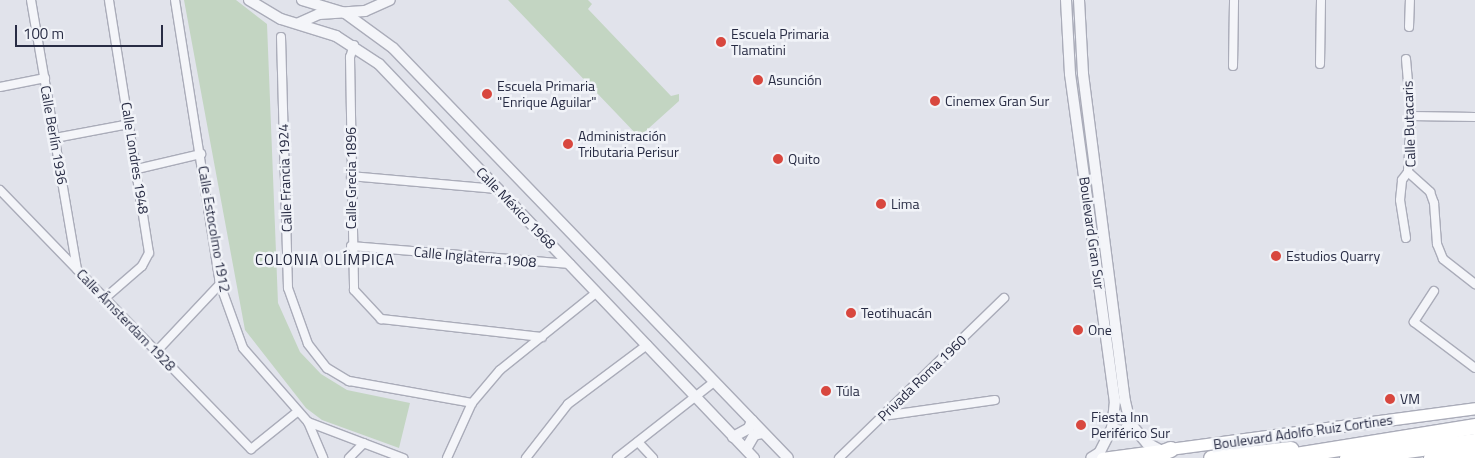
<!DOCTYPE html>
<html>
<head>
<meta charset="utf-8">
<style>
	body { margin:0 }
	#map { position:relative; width:1475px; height:458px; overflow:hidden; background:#e1e3eb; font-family:"Titillium Web",sans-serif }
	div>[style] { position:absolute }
	.green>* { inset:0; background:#c3d5c2 }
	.roads { filter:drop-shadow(1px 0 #aaacb9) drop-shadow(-1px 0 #aaacb9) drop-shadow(0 1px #aaacb9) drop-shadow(0 -1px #aaacb9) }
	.minor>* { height:8px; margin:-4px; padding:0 4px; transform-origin:4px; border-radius:4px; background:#f4f5f9 }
	.tertiary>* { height:10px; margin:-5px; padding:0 5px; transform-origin:5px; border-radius:5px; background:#f4f5f9 }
	.secondary>* { height:11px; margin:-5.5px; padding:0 5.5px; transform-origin:5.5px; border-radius:5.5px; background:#fff }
	.motorway>* { height:15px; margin:-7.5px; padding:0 7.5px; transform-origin:7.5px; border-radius:7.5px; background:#fff }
	.dots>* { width:14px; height:14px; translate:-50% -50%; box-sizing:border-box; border:2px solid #f1f3f8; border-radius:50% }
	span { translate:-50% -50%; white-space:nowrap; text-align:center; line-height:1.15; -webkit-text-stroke:5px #f1f3f8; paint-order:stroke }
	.poi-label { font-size:14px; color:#282c44 }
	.left { translate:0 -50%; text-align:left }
	.street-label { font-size:14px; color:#282c44 }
	.neighbourhood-label { font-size:15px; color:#1a1e35; letter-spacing:1px }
	.scale { position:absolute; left:15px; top:25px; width:148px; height:22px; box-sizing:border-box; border:2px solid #282c44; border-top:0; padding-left:6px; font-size:15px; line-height:18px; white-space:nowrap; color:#282c44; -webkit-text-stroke:4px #f1f3f8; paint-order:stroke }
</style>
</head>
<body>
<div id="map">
	<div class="green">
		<div style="clip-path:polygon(184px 0,236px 0,267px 24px,278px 303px,300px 352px,321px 374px,347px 390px,410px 403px,399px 448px,322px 420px,306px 408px,245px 330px)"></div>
		<div style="clip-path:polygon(508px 0,588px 0,592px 4px,588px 9px,671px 96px,679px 94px,679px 101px,639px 137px)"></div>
	</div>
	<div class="roads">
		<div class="minor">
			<div style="left:31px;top:0;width:273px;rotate:80.3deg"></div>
			<div style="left:175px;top:0;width:288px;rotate:81deg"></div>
			<div style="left:220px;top:284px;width:68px;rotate:70.2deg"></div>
			<div style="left:243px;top:348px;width:98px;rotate:48.7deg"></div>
			<div style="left:308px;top:422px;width:102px;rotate:20.8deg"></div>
			<div style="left:1409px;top:27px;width:27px;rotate:-88deg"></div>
			<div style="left:281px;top:37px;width:251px;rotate:88.4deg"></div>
			<div style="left:288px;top:288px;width:59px;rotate:70.3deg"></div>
			<div style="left:308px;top:344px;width:31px;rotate:52deg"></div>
			<div style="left:327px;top:368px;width:26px;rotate:31deg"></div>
			<div style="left:349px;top:381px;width:125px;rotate:10.1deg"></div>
			<div style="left:354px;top:45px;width:13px;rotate:108deg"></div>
			<div style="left:350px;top:57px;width:233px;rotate:89deg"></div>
			<div style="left:354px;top:290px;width:40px;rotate:47deg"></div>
			<div style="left:381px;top:319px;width:162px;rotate:6.4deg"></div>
			<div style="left:1406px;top:59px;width:57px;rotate:85deg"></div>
			<div style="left:1411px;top:116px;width:56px;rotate:93.1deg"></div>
			<div style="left:1320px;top:64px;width:64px;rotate:-89.1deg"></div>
			<div style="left:1233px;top:66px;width:66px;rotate:-89.1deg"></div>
			<div style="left:0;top:87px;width:46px;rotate:-11.3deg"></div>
			<div style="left:1411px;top:116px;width:64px;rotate:0.9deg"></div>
			<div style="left:55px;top:138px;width:75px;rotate:-10.7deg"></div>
			<div style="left:137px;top:169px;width:66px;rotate:-13.2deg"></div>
			<div style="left:1408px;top:172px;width:30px;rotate:42deg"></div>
			<div style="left:1430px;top:192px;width:12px;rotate:70deg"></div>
			<div style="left:1434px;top:203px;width:41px;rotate:85.8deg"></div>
			<div style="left:1437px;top:244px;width:16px;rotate:68deg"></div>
			<div style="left:1443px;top:259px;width:41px;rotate:38deg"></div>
			<div style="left:351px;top:176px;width:148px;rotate:5.1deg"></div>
			<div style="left:0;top:190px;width:361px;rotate:45.9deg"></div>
			<div style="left:251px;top:449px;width:58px;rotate:-38.7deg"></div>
			<div style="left:1406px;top:238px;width:38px;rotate:-99deg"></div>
			<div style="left:1400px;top:200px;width:20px;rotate:-84deg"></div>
			<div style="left:1402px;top:180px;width:10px;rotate:-53deg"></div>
			<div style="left:351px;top:246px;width:220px;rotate:4.7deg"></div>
			<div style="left:1434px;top:291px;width:37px;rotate:123deg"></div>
			<div style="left:1414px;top:322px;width:76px;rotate:37deg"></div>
			<div style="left:104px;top:299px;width:50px;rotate:-41deg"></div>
			<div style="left:142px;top:266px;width:15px;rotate:-62deg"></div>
			<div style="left:149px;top:253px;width:256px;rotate:-99deg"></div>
			<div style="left:156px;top:352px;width:93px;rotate:-46.7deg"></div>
			<div style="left:883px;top:416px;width:113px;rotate:-8.1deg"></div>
			<div style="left:308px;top:422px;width:39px;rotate:67deg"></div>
			<div style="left:638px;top:442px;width:22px;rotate:47deg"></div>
			<div style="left:349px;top:458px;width:21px;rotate:-45deg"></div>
			<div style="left:447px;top:458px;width:60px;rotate:-65.6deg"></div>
			<div style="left:472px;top:403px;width:43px;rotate:-49.7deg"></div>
			<div style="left:500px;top:370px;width:124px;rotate:-38.8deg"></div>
			<div style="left:526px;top:458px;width:68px;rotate:-52.1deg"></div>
			<div style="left:568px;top:404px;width:99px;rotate:-36.8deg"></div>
			<div style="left:617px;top:458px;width:123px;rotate:-38.1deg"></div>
			<div style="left:839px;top:458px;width:230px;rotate:-44.1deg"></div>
		</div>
		<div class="tertiary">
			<div style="left:249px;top:0;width:37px;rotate:31deg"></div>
			<div style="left:281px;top:19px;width:58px;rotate:17.2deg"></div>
			<div style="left:336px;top:36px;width:51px;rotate:33.1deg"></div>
			<div style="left:379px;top:64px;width:544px;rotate:46.42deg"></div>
			<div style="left:302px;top:0;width:45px;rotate:16.8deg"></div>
			<div style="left:345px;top:13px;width:59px;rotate:36.1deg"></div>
			<div style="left:393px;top:48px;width:569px;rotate:46.07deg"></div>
			<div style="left:1066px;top:0;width:74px;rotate:86.9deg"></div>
			<div style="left:1070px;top:74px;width:330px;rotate:82.2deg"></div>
			<div style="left:1115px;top:401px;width:27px;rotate:96deg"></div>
			<div style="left:1112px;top:428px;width:28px;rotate:117deg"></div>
			<div style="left:1099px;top:453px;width:9px;rotate:148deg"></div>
			<div style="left:1079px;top:0;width:74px;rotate:86.9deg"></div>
			<div style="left:1083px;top:74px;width:330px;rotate:82.7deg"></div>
			<div style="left:1125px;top:401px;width:23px;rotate:77deg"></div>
			<div style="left:1130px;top:423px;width:26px;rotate:50deg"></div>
			<div style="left:1147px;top:443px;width:15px;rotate:28deg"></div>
			<div style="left:299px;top:23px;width:22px;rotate:-24deg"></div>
			<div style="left:319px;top:14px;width:46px;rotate:-3.7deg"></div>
			<div style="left:365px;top:11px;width:27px;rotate:-24deg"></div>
			<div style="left:1112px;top:428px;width:12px;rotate:20deg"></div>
			<div style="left:1123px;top:432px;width:11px;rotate:-52deg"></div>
			<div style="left:733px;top:437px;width:18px;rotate:-29deg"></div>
			<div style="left:749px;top:428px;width:8px;rotate:-67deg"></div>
			<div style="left:746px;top:449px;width:16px;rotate:-60deg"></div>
			<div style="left:754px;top:435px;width:9px;rotate:-13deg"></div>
		</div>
		<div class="secondary">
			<div style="left:1102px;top:458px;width:376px;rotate:-7.6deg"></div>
		</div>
		<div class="motorway">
			<div style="left:1148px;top:458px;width:24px;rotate:-22deg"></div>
			<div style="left:1211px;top:458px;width:80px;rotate:-6.5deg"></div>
			<div style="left:1277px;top:458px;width:201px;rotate:-9.2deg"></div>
			<div style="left:1347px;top:458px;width:129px;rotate:-7.6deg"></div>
			<div style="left:1431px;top:458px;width:44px;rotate:-7.8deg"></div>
		</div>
	</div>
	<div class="dots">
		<div style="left:721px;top:42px;background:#d8473e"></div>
		<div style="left:758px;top:80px;background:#d8473e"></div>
		<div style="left:487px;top:94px;background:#d8473e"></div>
		<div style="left:935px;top:101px;background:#d8473e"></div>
		<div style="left:568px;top:144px;background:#d8473e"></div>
		<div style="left:778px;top:159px;background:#d8473e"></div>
		<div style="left:881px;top:204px;background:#d8473e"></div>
		<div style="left:1276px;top:256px;background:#d8473e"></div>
		<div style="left:851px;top:313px;background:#d8473e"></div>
		<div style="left:1078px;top:330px;background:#d8473e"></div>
		<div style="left:826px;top:391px;background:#d8473e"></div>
		<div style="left:1390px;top:399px;background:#d8473e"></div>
		<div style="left:1081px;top:425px;background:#d8473e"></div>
	</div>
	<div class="poi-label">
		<span class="left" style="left:731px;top:42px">Escuela Primaria<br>Tlamatini</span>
		<span class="left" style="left:768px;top:80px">Asunción</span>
		<span class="left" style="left:497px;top:94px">Escuela Primaria<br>"Enrique Aguilar"</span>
		<span class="left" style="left:945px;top:101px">Cinemex Gran Sur</span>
		<span class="left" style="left:578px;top:144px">Administración<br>Tributaria Perisur</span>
		<span class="left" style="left:788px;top:159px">Quito</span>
		<span class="left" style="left:891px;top:204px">Lima</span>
		<span class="left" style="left:1286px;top:256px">Estudios Quarry</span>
		<span class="left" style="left:861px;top:313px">Teotihuacán</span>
		<span class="left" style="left:1088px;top:330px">One</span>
		<span class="left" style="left:836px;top:391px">Túla</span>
		<span class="left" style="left:1400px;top:399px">VM</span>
		<span class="left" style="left:1091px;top:425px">Fiesta Inn<br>Periférico Sur</span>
	</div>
	<div class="street-label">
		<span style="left:1409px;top:124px;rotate:-92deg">Calle Butacaris</span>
		<span style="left:54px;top:135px;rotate:80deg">Calle Berlín 1936</span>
		<span style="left:135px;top:158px;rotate:81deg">Calle Londres 1948</span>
		<span style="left:285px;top:178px;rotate:-92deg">Calle Francia 1924</span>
		<span style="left:351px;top:178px;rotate:-90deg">Calle Grecia 1896</span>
		<span style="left:516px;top:208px;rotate:46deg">Calle México 1968</span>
		<span style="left:214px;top:229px;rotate:80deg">Calle Estocolmo 1912</span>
		<span style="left:1092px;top:233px;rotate:82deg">Boulevard Gran Sur</span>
		<span style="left:475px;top:257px;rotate:5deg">Calle Inglaterra 1908</span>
		<span style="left:126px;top:320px;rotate:46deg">Calle Ámsterdam 1928</span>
		<span style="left:922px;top:378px;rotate:-44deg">Privada Roma 1960</span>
		<span style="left:1303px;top:432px;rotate:-8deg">Boulevard Adolfo Ruiz Cortines</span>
	</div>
	<div class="neighbourhood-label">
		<span style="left:325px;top:260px">COLONIA OLÍMPICA</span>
	</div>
	<div class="scale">100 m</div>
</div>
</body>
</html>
